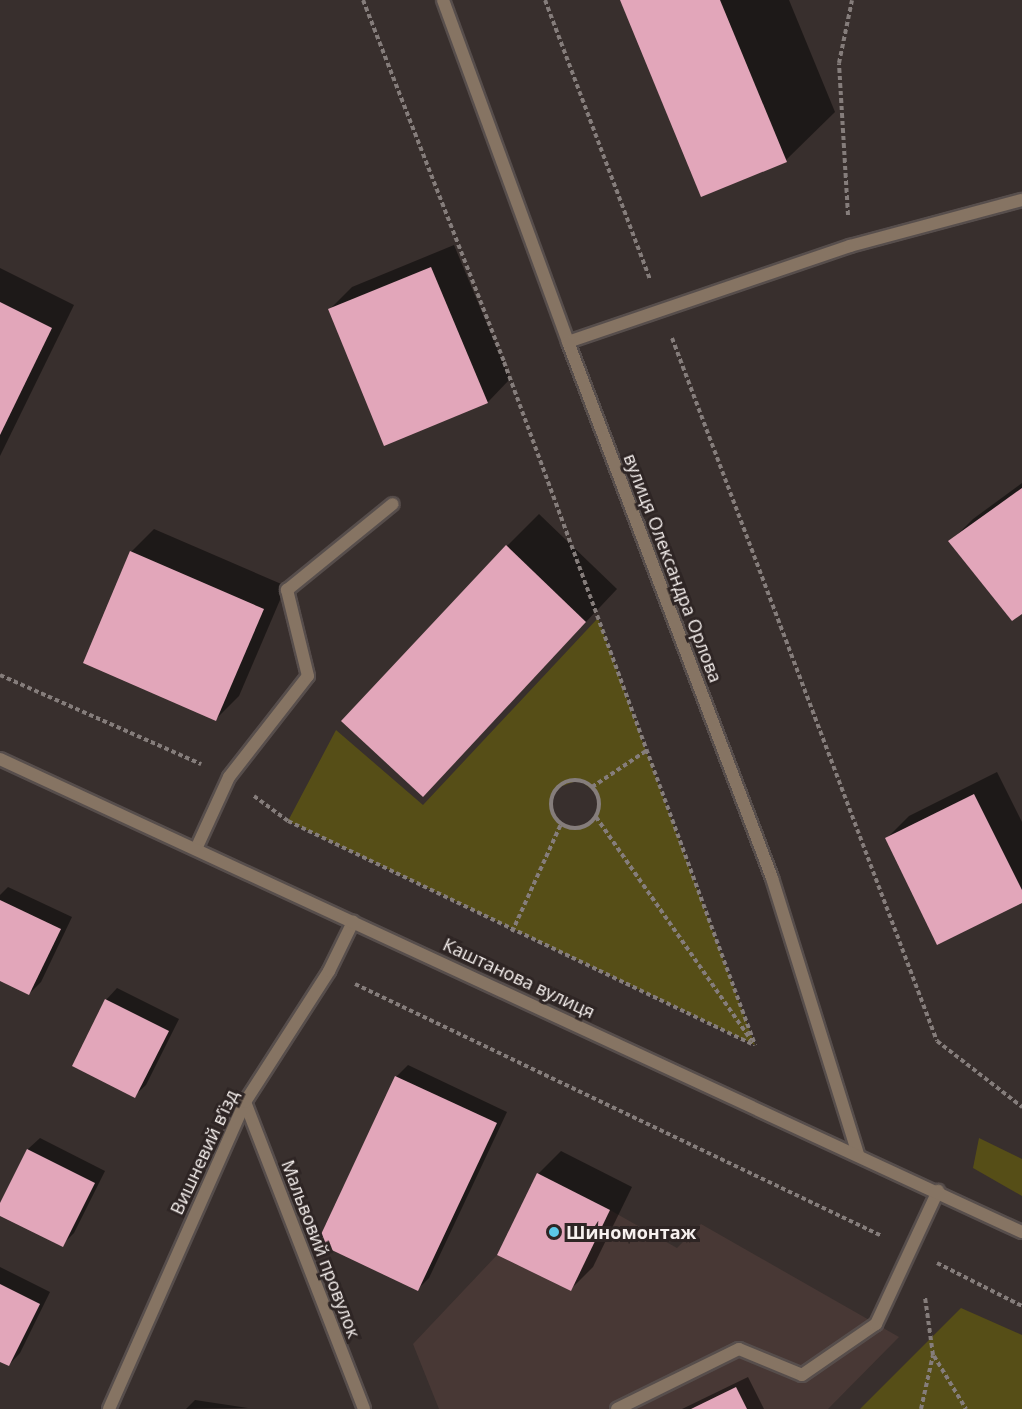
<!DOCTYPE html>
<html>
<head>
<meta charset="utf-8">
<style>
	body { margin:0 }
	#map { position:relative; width:1022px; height:1409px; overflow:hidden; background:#382f2d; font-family:"Open Sans",sans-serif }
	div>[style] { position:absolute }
	.built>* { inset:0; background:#483835 }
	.green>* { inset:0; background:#564e17 }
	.shadow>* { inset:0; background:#0007 }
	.building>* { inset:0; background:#e2a6ba }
	.path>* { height:4px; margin-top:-2px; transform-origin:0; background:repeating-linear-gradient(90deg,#857d7b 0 4.5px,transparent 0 7.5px) }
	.path>.ring { margin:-2px; padding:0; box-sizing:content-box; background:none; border:4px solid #857d7b; border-radius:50% }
	.roads { filter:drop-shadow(2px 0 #574e4c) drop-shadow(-2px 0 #574e4c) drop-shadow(0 2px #574e4c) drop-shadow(0 -2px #574e4c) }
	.service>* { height:12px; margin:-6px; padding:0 6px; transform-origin:6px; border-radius:6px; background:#867463 }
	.minor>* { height:12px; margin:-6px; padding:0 6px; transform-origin:6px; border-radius:6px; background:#867463 }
	.tertiary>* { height:12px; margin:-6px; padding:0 6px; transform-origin:6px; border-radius:6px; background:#867463 }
	.dots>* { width:16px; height:16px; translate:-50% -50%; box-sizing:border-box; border:3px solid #2e2524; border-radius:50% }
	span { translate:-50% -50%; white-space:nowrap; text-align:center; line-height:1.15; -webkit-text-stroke:6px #2e2524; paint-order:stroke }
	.street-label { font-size:18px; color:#f7f1ef }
	.poi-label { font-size:18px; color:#f7f1ef; font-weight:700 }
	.left { translate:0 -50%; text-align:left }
</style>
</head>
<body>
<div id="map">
	<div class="built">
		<div style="clip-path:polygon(610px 1210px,677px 1248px,701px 1224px,899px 1337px,828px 1409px,439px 1409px,413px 1344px,497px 1255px,571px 1291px)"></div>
	</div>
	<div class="green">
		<div style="clip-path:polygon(evenodd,598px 618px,646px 751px,755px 1045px,288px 821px,336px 730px,423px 805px,598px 618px,579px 780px,597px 793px,599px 809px,591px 823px,568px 828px,555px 818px,551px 803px,557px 788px,579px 780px)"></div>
		<div style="clip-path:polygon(979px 1138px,1022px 1159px,1022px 1196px,973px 1168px)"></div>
		<div style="clip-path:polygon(961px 1308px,1022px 1335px,1022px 1409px,860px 1409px)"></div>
	</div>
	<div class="shadow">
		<div style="clip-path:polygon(621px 0,789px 0,835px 112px,786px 160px)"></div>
		<div style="clip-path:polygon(454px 245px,510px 379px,488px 402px,385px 444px,329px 310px,352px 287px)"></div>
		<div style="clip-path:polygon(0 268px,74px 305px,0 456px)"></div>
		<div style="clip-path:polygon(1022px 483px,1022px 612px,950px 542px,973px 519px)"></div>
		<div style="clip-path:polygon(539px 514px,617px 589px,423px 795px,507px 546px)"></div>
		<div style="clip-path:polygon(154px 529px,286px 586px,239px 696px,216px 719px,131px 552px)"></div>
		<div style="clip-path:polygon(997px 772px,1022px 822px,1022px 901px,887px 838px,909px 816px)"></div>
		<div style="clip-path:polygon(8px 887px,72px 917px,41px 982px,29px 994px,0 979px,0 895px)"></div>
		<div style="clip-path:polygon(117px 988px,179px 1019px,146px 1085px,134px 1096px,106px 1000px)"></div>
		<div style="clip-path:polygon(408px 1065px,507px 1112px,429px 1278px,418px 1289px,396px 1077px)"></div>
		<div style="clip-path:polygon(40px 1138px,105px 1171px,74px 1233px,62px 1245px,0 1214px,28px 1149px)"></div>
		<div style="clip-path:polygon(561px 1151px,632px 1187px,593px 1267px,570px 1290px,538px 1174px)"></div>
		<div style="clip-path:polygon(0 1267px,50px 1292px,20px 1353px,9px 1365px,0 1360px)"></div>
		<div style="clip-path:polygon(748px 1377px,764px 1409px,682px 1409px)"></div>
		<div style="clip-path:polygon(195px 1400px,248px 1408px,186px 1409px)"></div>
	</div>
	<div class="building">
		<div style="clip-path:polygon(620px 0,720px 0,787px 162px,701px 197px)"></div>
		<div style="clip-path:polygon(431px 267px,488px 403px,384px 446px,328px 309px)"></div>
		<div style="clip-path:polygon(0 302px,52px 328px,0 435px)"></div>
		<div style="clip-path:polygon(1022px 488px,1022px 614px,1012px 621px,948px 541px)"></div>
		<div style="clip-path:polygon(506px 545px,586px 622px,423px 797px,341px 721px)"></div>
		<div style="clip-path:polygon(130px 551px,264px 609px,216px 721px,83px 663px)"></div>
		<div style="clip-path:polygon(974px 794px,1022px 890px,1022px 903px,937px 945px,885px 838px)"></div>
		<div style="clip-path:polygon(0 900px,61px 929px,29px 995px,0 981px)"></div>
		<div style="clip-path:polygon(105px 999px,169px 1031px,135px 1098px,72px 1066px)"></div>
		<div style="clip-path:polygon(395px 1076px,497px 1123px,418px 1291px,317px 1243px)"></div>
		<div style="clip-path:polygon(27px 1149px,95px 1183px,63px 1247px,0 1216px,0 1203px)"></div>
		<div style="clip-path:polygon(537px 1173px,610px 1210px,571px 1291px,497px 1255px)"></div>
		<div style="clip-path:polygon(0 1284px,40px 1304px,9px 1366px,0 1362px)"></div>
		<div style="clip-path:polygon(736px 1387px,747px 1409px,691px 1409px)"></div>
	</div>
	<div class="path">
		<div style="left:363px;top:0;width:388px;rotate:68.7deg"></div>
		<div style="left:504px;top:362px;width:728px;rotate:69.82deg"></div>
		<div style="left:545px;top:0;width:299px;rotate:69.4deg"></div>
		<div style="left:848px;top:215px;width:152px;rotate:-93.4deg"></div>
		<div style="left:839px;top:63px;width:64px;rotate:-78.3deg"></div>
		<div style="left:672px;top:338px;width:751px;rotate:69.35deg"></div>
		<div style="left:937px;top:1041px;width:108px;rotate:37.8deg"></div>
		<div style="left:0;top:675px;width:220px;rotate:23.9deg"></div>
		<div class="ring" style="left:551px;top:780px;width:44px;height:44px"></div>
		<div style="left:592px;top:787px;width:65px;rotate:-33.7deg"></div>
		<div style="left:254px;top:796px;width:42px;rotate:36.3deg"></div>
		<div style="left:288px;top:821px;width:517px;rotate:25.67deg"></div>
		<div style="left:596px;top:817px;width:272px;rotate:55.2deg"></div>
		<div style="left:512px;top:932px;width:119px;rotate:-65.6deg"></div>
		<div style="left:355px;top:984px;width:584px;rotate:25.56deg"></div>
		<div style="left:937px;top:1263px;width:95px;rotate:26.8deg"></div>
		<div style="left:934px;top:1356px;width:62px;rotate:58.9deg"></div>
		<div style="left:921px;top:1409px;width:55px;rotate:-77.5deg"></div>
		<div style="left:933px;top:1355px;width:59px;rotate:-97.9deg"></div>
	</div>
	<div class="roads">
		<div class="service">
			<div style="left:568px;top:342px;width:298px;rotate:-18.8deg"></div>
			<div style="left:850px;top:246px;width:178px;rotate:-15deg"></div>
			<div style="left:196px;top:849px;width:79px;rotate:-65.4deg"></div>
			<div style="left:229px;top:777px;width:128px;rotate:-52deg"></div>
			<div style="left:308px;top:676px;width:89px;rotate:-103.7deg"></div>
			<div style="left:287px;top:590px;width:136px;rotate:-39.1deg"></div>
			<div style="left:617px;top:1409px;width:136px;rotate:-26.2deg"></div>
			<div style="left:739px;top:1349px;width:68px;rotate:22.4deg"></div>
			<div style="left:802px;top:1375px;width:90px;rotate:-34.6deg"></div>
			<div style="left:876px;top:1324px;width:147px;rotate:-65deg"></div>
		</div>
		<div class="minor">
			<div style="left:245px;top:1102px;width:329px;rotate:68.8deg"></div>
			<div style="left:109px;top:1409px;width:336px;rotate:-66.1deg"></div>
			<div style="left:245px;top:1102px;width:156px;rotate:-57.3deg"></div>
			<div style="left:329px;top:971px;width:55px;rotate:-63.9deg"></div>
		</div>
		<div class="tertiary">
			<div style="left:443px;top:0;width:364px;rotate:69.9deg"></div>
			<div style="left:568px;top:342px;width:574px;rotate:69.16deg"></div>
			<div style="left:772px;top:878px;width:289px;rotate:72.7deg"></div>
			<div style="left:0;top:759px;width:1126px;rotate:24.84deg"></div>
		</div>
	</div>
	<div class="dots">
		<div style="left:554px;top:1232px;background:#5cc7e7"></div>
	</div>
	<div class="street-label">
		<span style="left:673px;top:568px;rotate:69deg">вулиця Олександра Орлова</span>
		<span style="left:519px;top:978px;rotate:25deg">Каштанова вулиця</span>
		<span style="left:204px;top:1152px;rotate:-65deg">Вишневий в’їзд</span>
		<span style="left:321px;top:1249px;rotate:69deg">Мальвовий провулок</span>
	</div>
	<div class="poi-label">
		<span class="left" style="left:566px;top:1232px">Шиномонтаж</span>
	</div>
</div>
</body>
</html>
